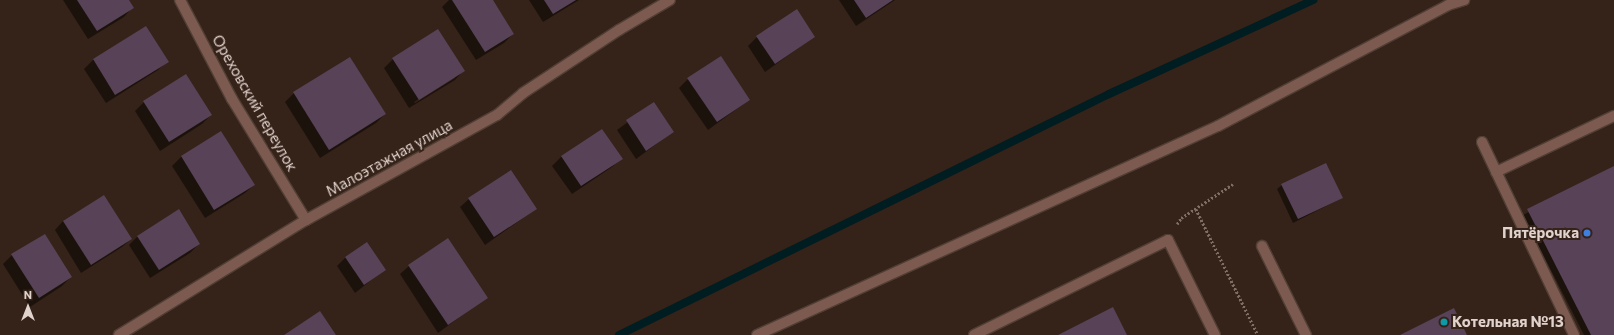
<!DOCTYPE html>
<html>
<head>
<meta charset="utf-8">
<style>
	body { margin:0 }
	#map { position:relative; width:1614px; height:335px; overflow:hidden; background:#352218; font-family:Commissioner,sans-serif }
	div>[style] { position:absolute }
	.shadow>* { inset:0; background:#0007 }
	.stream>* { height:8px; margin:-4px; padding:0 4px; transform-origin:4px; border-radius:4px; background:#001d21 }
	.building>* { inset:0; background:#574258 }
	.path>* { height:2.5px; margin-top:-1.25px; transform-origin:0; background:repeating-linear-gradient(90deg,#7f6e66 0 2px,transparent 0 4px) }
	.roads { filter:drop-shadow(1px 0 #503e35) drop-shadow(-1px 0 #503e35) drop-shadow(0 1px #503e35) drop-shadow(0 -1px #503e35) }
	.service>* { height:10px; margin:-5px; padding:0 5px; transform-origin:5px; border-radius:5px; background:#7c5a50 }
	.minor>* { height:10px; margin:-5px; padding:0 5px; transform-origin:5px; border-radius:5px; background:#7c5a50 }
	.dots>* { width:11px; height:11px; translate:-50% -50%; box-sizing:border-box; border:2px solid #352218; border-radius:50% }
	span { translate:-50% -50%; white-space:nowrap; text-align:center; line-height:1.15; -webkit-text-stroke:4px #352218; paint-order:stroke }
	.street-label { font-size:15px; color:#e0d2cc }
	.poi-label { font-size:15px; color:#e0d2cc; font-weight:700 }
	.right { translate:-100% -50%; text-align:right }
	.left { translate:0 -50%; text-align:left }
	.north { position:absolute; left:8px; top:287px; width:40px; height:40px; -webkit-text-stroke:3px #352218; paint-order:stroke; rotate:0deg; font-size:11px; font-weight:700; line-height:16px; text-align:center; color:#e0d2cc }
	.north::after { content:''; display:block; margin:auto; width:14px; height:18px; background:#e0d2cc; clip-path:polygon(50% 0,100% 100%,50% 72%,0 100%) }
</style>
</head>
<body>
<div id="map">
	<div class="shadow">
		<div style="clip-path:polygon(63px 0,127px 0,132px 8px,124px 17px,88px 39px)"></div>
		<div style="clip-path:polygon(449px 0,492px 0,513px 34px,504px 43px,476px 60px,442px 7px)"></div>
		<div style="clip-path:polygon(529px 0,579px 0,543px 22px)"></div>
		<div style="clip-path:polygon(839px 0,895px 0,856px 26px)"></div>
		<div style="clip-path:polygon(146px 27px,167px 61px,158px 70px,106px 103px,84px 69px,93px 60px)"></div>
		<div style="clip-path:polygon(757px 37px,814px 37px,765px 72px,748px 46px)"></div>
		<div style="clip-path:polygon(evenodd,393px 59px,463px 71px,455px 80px,409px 108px,384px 68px,393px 59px,455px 76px,455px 78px,415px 103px,414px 102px,455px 76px)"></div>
		<div style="clip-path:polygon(688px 79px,749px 100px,708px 130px,679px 88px)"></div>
		<div style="clip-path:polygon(294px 93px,385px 114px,376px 123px,320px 158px,285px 102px)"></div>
		<div style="clip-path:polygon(144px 102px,211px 115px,202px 124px,160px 151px,135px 111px)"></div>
		<div style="clip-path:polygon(654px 103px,673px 132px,636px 159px,617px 130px)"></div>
		<div style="clip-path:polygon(602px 130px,621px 159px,612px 167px,572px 194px,552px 166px,561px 157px)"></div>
		<div style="clip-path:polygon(221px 132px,254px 185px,245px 193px,205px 218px,172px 166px,181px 157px)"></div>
		<div style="clip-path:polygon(1614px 167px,1614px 335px,1584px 335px,1523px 215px)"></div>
		<div style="clip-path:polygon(1282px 185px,1342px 198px,1293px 223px,1277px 189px)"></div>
		<div style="clip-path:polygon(469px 199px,536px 209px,485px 245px,460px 207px)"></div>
		<div style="clip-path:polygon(63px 221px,131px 239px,122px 247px,81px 273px,55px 230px)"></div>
		<div style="clip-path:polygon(138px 236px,199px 244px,190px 253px,150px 278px,129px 245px)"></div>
		<div style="clip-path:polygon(12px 255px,71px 277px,62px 286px,30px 307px,3px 264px)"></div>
		<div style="clip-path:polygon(346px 257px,384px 270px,355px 293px,337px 266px)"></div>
		<div style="clip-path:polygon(409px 266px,487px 297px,438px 333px,400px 274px)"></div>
	</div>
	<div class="stream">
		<div style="left:619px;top:335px;width:546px;rotate:-26.19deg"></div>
		<div style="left:1109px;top:94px;width:225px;rotate:-24.7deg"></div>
	</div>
	<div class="building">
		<div style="clip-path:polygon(77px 0,129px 0,134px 8px,97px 31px)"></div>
		<div style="clip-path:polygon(452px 0,493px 0,514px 34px,485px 52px)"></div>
		<div style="clip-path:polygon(544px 0,576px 0,553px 14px)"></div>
		<div style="clip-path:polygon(854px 0,893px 0,866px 18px)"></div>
		<div style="clip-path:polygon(797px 9px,815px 37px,775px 64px,756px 36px)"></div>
		<div style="clip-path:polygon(146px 26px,169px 62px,115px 95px,93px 59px)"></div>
		<div style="clip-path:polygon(438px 29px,465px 71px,419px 100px,392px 58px)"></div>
		<div style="clip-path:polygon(721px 56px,750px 100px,717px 122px,687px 78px)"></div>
		<div style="clip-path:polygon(350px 57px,386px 114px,329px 150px,293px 92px)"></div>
		<div style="clip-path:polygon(186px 74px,212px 115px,169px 142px,143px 101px)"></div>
		<div style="clip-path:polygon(654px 102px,674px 132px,646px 151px,626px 120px)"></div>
		<div style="clip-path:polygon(602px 129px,623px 159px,581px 186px,561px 156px)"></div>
		<div style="clip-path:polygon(221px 131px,255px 185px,214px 210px,181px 156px)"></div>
		<div style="clip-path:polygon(1326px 163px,1343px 198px,1298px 219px,1281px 184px)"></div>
		<div style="clip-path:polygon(1614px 166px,1614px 335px,1591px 335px,1527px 209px)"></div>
		<div style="clip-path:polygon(511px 170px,537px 209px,494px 237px,468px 198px)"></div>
		<div style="clip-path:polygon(104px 195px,132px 239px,91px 265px,63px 221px)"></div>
		<div style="clip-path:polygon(179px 209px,200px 244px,159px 270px,137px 236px)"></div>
		<div style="clip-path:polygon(45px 234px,72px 277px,39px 298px,11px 254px)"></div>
		<div style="clip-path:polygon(448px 238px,488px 298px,448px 325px,408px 265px)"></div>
		<div style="clip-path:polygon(367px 242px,386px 270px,364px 285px,345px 257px)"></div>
		<div style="clip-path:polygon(1113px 307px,1127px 335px,1058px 335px)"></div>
		<div style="clip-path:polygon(1454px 308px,1467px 335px,1400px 335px)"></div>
		<div style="clip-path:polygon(320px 311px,336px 335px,284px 335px)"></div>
	</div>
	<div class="path">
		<div style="left:1196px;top:209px;width:140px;rotate:63.8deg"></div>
		<div style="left:1177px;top:224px;width:7px;rotate:-56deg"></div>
		<div style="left:1181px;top:218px;width:62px;rotate:-33.2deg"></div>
	</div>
	<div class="roads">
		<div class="service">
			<div style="left:1482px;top:142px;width:214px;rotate:64.5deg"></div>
			<div style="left:1496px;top:172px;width:131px;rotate:-25.4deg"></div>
			<div style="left:1262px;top:246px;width:99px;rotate:63.7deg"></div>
			<div style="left:757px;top:335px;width:506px;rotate:-24.39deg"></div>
			<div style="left:1218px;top:126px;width:260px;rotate:-27.7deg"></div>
			<div style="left:1448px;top:5px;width:17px;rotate:-17deg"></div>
		</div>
		<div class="minor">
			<div style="left:180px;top:0;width:112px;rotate:62.3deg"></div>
			<div style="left:232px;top:99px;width:142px;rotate:58.6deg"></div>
			<div style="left:119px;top:335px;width:220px;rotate:-31.6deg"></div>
			<div style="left:306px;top:220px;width:218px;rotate:-28.8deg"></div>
			<div style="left:497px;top:115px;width:34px;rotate:-40deg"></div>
			<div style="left:523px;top:93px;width:115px;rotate:-33.3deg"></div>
			<div style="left:619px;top:30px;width:59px;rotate:-30.5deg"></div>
			<div style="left:974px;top:335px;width:216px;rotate:-26.1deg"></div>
			<div style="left:1168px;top:240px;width:106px;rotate:63.7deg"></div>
		</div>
	</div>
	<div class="dots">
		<div style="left:1587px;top:233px;background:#3f7fe0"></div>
		<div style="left:1444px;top:322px;background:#0f9aa8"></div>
	</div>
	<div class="street-label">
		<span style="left:255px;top:103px;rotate:60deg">Ореховский переулок</span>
		<span style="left:389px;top:158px;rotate:-29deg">Малоэтажная улица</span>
	</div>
	<div class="poi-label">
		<span class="right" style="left:1579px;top:233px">Пятёрочка</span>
		<span class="left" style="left:1452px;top:322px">Котельная №13</span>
	</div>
	<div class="north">N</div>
</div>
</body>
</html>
